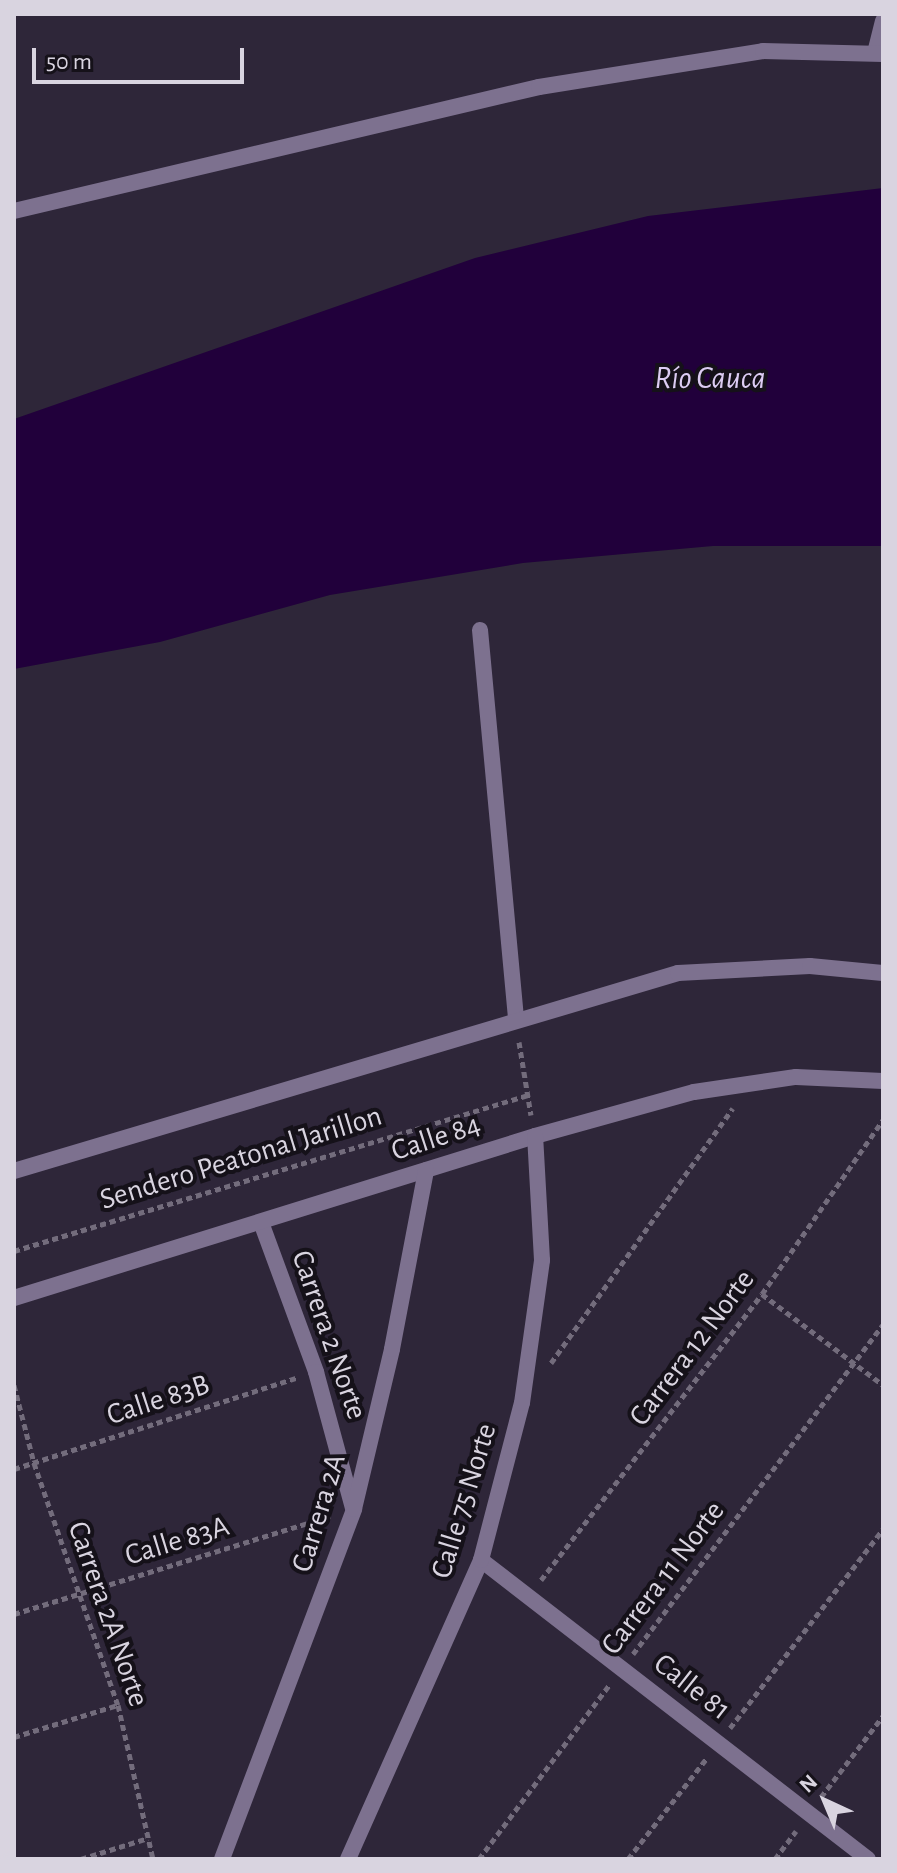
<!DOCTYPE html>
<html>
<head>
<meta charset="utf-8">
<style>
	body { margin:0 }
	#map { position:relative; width:897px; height:1873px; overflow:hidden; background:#2e2639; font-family:"Alegreya Sans",sans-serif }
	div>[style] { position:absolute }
	.water>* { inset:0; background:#21003b }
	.path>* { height:5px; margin-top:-2.5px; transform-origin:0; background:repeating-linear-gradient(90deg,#736c7c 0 6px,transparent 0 10px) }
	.street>* { height:16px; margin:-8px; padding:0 8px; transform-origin:8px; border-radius:8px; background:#7d718f }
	span { translate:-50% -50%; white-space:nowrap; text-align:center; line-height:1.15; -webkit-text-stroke:8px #151119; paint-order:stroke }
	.street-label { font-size:30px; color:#d9d4e0 }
	.water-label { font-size:32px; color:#dcccf3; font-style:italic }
	.frame { position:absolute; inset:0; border:16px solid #d9d4e0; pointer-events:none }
	.north { position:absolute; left:785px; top:1761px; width:80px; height:80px; -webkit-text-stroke:6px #151119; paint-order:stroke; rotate:316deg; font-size:22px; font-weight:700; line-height:32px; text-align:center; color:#d9d4e0 }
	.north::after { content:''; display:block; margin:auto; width:28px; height:36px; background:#d9d4e0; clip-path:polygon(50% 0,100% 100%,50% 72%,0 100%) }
	.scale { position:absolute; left:32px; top:48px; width:212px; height:36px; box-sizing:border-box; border:4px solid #d9d4e0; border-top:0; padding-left:10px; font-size:24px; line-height:28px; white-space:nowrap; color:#d9d4e0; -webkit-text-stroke:6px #151119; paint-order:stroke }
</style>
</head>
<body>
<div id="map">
	<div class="water">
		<div style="clip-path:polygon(883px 188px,883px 546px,713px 546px,523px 563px,330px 595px,160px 642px,14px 669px,14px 419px,475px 258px,648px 216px)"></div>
	</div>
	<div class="path">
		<div style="left:519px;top:1042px;width:74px;rotate:80.7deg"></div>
		<div style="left:14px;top:1251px;width:537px;rotate:-16.88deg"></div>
		<div style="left:762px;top:1294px;width:151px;rotate:36.9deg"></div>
		<div style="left:551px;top:1363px;width:313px;rotate:-54.5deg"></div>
		<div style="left:14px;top:1385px;width:81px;rotate:75.6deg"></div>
		<div style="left:34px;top:1463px;width:256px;rotate:70.9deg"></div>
		<div style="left:118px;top:1705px;width:158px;rotate:77.2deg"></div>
		<div style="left:14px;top:1469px;width:299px;rotate:-17.9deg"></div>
		<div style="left:541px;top:1580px;width:361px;rotate:-52.3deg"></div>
		<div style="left:762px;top:1294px;width:212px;rotate:-55.2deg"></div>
		<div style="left:14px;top:1614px;width:331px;rotate:-17.2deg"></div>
		<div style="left:633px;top:1654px;width:413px;rotate:-52.8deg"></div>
		<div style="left:730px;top:1728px;width:251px;rotate:-52.4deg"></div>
		<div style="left:14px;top:1737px;width:109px;rotate:-17.1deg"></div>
		<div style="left:821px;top:1797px;width:102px;rotate:-52.6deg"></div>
		<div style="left:81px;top:1859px;width:70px;rotate:-17.4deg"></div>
		<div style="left:479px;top:1859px;width:219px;rotate:-53.2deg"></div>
		<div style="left:628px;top:1859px;width:128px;rotate:-52deg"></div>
		<div style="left:775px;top:1859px;width:35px;rotate:-53deg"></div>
	</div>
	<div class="street">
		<div style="left:875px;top:53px;width:33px;rotate:-76deg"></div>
		<div style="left:14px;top:211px;width:539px;rotate:-13.29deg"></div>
		<div style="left:539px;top:87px;width:227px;rotate:-9.1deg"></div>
		<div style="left:763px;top:51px;width:120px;rotate:1.4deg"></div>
		<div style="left:480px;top:630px;width:392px;rotate:84.7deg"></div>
		<div style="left:14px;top:1171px;width:693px;rotate:-16.6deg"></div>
		<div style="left:678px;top:973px;width:132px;rotate:-3deg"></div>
		<div style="left:810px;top:966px;width:73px;rotate:5.5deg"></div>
		<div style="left:262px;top:1225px;width:157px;rotate:69.8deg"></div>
		<div style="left:316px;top:1372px;width:141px;rotate:74.8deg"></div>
		<div style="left:14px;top:1298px;width:546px;rotate:-17.27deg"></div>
		<div style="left:535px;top:1136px;width:165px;rotate:-15.5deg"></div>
		<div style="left:694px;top:1092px;width:103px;rotate:-8.4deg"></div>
		<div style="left:796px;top:1077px;width:87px;rotate:2.6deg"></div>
		<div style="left:481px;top:1560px;width:489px;rotate:37.7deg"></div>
		<div style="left:222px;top:1859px;width:374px;rotate:-69.3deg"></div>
		<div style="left:354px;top:1509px;width:164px;rotate:-76.6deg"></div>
		<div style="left:392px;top:1349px;width:182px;rotate:-79.2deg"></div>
		<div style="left:348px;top:1859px;width:327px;rotate:-66deg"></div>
		<div style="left:481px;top:1560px;width:162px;rotate:-75.4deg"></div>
		<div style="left:522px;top:1403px;width:144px;rotate:-82deg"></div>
		<div style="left:542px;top:1260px;width:124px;rotate:-93.2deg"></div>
	</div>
	<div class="street-label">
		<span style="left:436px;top:1138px;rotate:-18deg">Calle 84</span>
		<span style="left:241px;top:1158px;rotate:-17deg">Sendero Peatonal Jarillon</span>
		<span style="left:329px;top:1335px;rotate:71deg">Carrera 2 Norte</span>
		<span style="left:692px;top:1348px;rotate:-53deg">Carrera 12 Norte</span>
		<span style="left:158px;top:1400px;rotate:-18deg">Calle 83B</span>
		<span style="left:464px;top:1501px;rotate:-73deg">Calle 75 Norte</span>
		<span style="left:319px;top:1513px;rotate:-73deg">Carrera 2A</span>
		<span style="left:177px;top:1541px;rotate:-17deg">Calle 83A</span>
		<span style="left:663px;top:1578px;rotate:-53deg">Carrera 11 Norte</span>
		<span style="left:108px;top:1614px;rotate:71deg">Carrera 2A Norte</span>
		<span style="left:692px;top:1687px;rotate:38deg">Calle 81</span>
	</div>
	<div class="water-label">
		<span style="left:710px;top:378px">Río Cauca</span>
	</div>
	<div class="frame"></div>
	<div class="north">N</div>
	<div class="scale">50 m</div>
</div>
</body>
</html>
